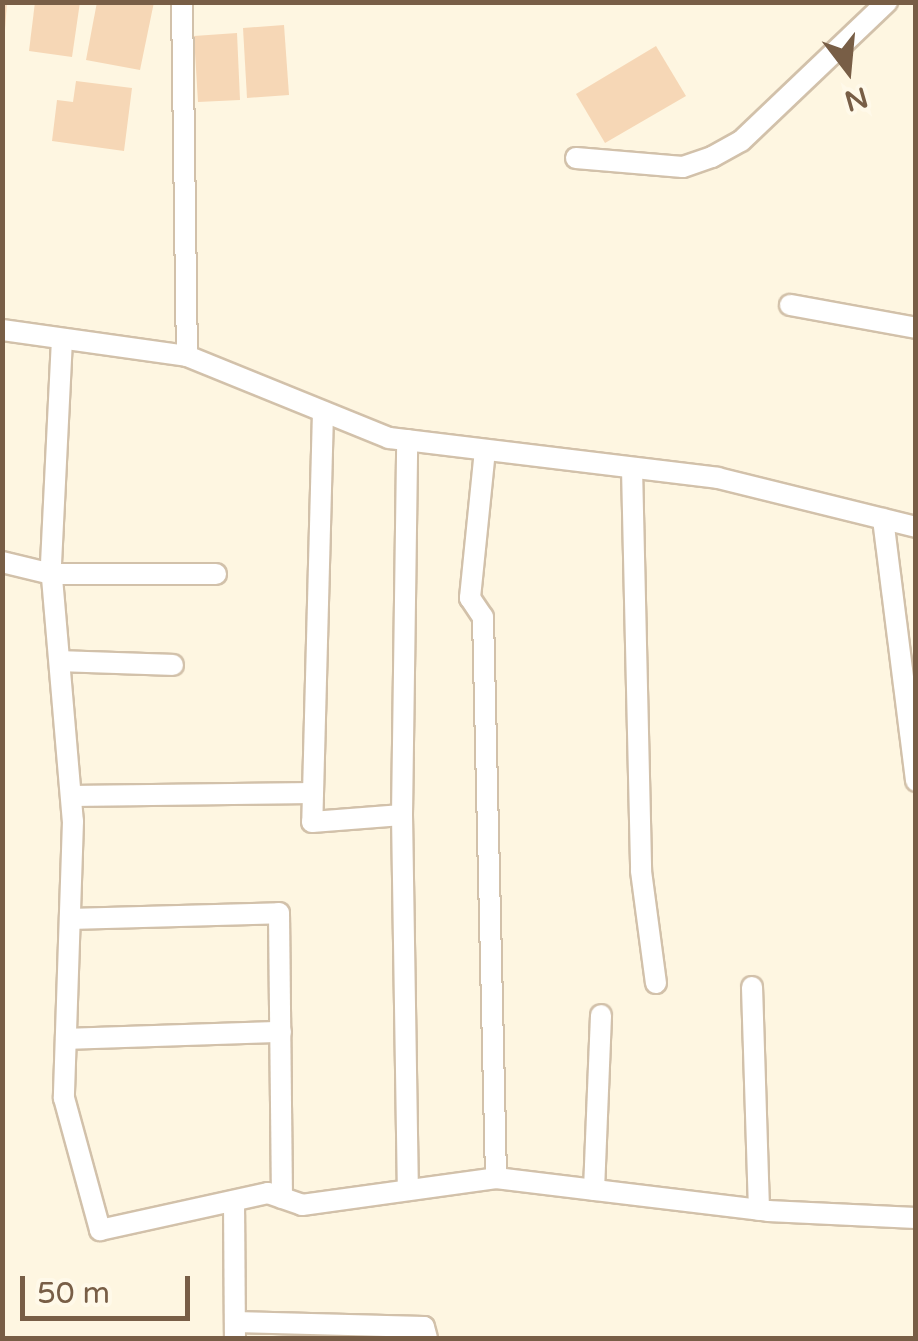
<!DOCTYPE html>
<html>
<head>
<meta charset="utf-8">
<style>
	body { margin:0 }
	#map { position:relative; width:918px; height:1341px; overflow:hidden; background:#fef6e1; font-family:"Varela Round",sans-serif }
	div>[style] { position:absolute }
	.building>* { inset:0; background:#f6d7b6 }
	.roads { filter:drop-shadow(2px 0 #d2c1aa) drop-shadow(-2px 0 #d2c1aa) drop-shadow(0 2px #d2c1aa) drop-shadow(0 -2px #d2c1aa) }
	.street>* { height:20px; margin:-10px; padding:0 10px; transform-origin:10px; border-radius:10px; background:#fff }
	span { translate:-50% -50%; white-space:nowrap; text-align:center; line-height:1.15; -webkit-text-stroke:10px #fff9e9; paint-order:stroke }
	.frame { position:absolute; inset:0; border:5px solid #785e46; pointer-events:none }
	.north { position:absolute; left:798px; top:20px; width:100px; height:100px; -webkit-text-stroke:8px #fff9e9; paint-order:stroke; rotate:164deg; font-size:28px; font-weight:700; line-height:40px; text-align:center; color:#785e46 }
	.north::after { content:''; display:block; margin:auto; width:35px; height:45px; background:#785e46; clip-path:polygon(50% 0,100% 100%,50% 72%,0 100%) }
	.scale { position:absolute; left:20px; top:1276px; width:170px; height:45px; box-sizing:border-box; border:5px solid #785e46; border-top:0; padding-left:12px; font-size:30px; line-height:35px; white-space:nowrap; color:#785e46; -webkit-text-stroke:8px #fff9e9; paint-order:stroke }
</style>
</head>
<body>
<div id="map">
	<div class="building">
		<div style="clip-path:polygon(2px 2px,7px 2px,5px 30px,2px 30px)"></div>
		<div style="clip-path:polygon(35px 2px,80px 2px,72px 57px,29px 51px)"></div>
		<div style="clip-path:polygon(97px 2px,154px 2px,140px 70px,86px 60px)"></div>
		<div style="clip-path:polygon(284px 25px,289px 95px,247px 98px,243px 28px)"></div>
		<div style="clip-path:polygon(237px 33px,240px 100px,198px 102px,194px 36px)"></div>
		<div style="clip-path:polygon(656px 46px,686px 96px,605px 143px,576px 94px)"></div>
		<div style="clip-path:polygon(76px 81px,132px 88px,124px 151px,52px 141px,57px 100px,73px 102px)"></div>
	</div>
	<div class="roads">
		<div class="street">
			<div style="left:182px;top:2px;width:354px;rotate:89.2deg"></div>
			<div style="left:576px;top:158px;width:107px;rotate:4.8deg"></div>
			<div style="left:683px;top:167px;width:31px;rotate:-19deg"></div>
			<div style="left:712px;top:157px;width:33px;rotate:-29deg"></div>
			<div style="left:741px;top:141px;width:202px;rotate:-43.6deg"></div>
			<div style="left:790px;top:305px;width:128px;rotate:10.3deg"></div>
			<div style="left:2px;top:330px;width:187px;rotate:8deg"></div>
			<div style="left:187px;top:356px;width:218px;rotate:22.1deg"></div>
			<div style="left:389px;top:438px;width:331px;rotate:6.9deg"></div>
			<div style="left:718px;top:478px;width:204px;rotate:13.9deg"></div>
			<div style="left:62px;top:339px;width:227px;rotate:92.8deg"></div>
			<div style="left:51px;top:566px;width:256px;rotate:85.1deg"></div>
			<div style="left:73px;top:821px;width:277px;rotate:91.9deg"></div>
			<div style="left:64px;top:1098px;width:137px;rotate:74.7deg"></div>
			<div style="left:100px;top:1230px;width:172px;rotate:-12.4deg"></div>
			<div style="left:268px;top:1193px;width:36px;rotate:19deg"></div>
			<div style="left:302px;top:1205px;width:196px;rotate:-7.9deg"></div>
			<div style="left:496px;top:1178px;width:274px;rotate:6.9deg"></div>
			<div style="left:768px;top:1211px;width:148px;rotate:2.7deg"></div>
			<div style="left:323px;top:412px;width:410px;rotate:91.5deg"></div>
			<div style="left:312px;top:822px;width:90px;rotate:-4.4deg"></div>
			<div style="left:402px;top:815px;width:375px;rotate:89.1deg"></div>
			<div style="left:485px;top:450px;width:149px;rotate:95.8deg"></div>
			<div style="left:470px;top:598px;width:23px;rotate:56deg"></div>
			<div style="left:483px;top:617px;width:561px;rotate:88.67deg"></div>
			<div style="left:632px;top:468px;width:403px;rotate:88.7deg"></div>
			<div style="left:641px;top:871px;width:113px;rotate:82.4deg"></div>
			<div style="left:883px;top:519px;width:264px;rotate:82.8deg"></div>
			<div style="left:2px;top:562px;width:51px;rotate:13.5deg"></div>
			<div style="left:52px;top:574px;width:164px"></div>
			<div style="left:60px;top:661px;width:113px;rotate:2deg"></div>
			<div style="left:71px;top:796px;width:242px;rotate:-0.7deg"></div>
			<div style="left:402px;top:815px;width:375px;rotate:-89.2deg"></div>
			<div style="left:70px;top:919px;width:209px;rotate:-1.6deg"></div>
			<div style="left:279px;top:913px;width:285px;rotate:89.4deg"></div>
			<div style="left:752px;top:987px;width:223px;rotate:88.2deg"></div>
			<div style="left:66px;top:1039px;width:215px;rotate:-1.9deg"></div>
			<div style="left:594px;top:1190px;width:175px;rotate:-87.7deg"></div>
			<div style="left:234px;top:1201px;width:137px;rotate:89.6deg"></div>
			<div style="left:235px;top:1322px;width:189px;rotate:1.5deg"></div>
			<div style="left:424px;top:1327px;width:11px;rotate:75deg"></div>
		</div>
	</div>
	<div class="frame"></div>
	<div class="north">N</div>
	<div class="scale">50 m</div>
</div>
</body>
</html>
